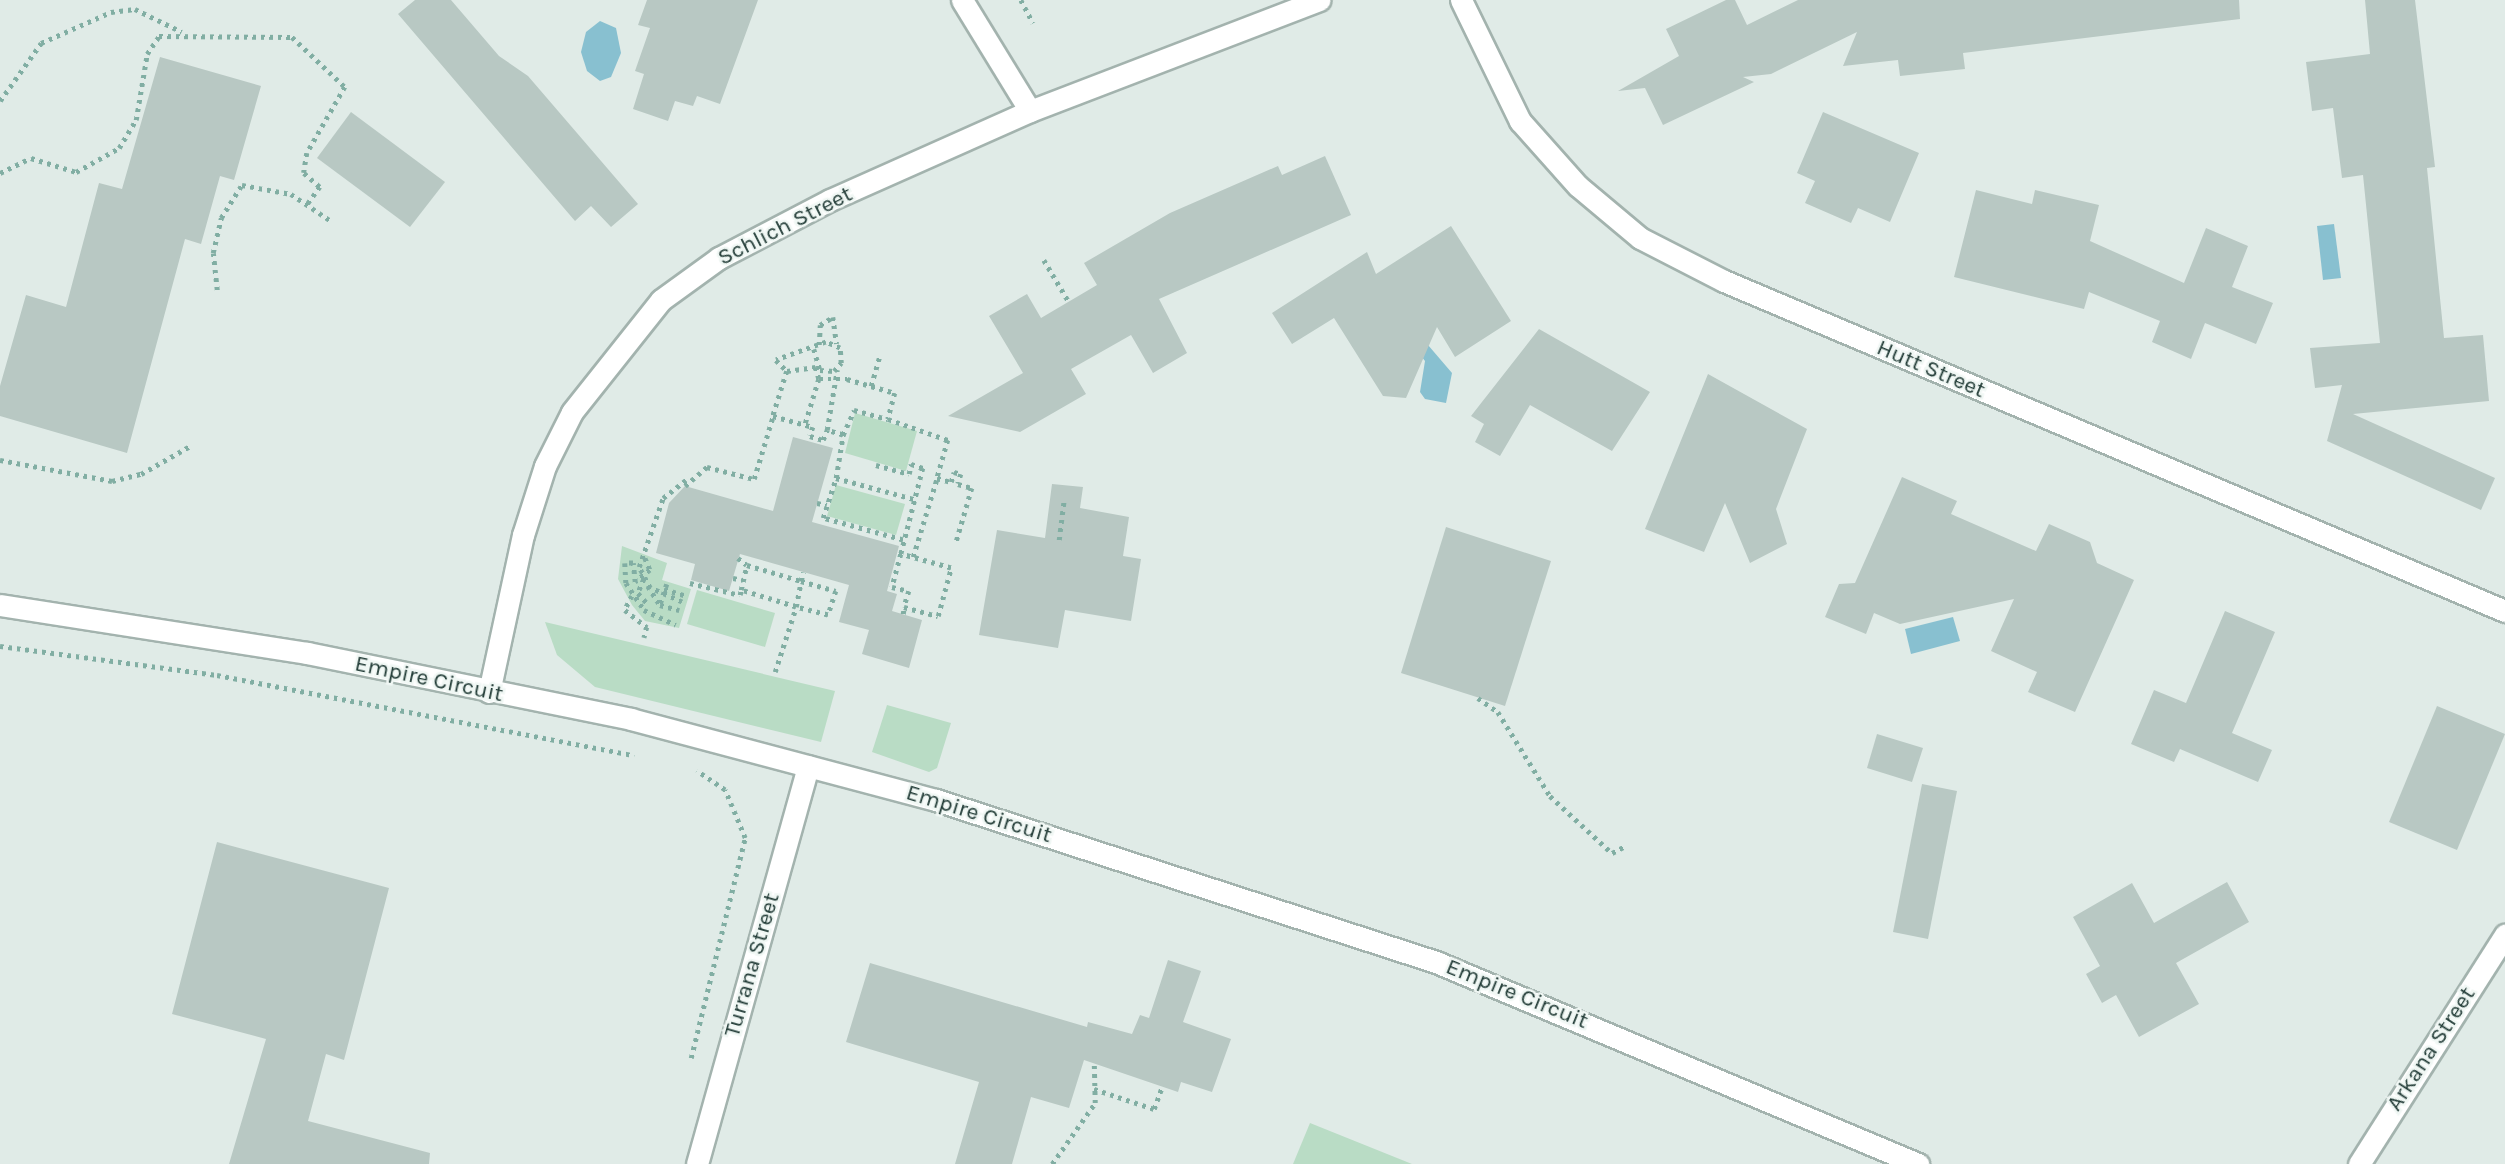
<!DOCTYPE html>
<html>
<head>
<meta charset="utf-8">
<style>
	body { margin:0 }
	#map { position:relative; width:2505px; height:1164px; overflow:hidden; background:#e0ebe7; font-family:Karla,sans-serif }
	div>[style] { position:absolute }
	.green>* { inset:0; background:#b9dcc5 }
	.water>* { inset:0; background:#88c0d0 }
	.building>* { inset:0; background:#b8c8c3 }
	.path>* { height:4.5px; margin-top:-2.25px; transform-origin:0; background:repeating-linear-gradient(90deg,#81aea3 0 3.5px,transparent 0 8.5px) }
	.roads { filter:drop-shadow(2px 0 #a3b3ae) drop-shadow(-2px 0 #a3b3ae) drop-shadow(0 2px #a3b3ae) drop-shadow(0 -2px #a3b3ae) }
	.minor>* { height:21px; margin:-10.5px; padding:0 10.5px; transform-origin:10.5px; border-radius:10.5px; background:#fff }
	.tertiary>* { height:21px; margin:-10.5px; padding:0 10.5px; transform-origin:10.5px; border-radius:10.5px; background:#fff }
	span { translate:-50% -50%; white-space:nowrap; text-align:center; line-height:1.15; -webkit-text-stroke:5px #f0f7f4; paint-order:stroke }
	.street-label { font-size:23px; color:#213b36 }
</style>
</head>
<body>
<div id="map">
	<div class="green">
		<div style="clip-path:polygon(855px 413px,917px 431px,906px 471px,845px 453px)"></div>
		<div style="clip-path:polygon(836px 485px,905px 504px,896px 535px,827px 516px)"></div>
		<div style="clip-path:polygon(622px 546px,667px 563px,662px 580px,691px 589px,679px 628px,645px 621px,632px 605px,618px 579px)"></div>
		<div style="clip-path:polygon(697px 590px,775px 613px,765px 647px,687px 624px)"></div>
		<div style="clip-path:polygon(545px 622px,835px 691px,821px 742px,595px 687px,557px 655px)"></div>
		<div style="clip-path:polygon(887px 705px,951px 723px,937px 768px,929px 772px,872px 752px)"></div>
		<div style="clip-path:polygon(1310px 1123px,1412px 1164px,1293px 1164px)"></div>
	</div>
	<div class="water">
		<div style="clip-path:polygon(600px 21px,616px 28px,621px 53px,611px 77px,600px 81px,587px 71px,581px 52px,586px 32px)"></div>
		<div style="clip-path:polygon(2334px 224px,2341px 278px,2323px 280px,2317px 226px)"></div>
		<div style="clip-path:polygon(1428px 345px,1452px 373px,1446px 403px,1425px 399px,1420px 392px,1425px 361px,1418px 352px)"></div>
		<div style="clip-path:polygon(1953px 617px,1960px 641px,1911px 654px,1905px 629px)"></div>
	</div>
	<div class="building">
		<div style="clip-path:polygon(415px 0,451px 0,499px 56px,528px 76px,638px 204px,611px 227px,591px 206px,575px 221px,398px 14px)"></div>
		<div style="clip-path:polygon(647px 0,758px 0,720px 104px,697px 96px,693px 106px,675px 101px,668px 121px,633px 109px,644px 74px,635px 71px,650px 28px,638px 25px)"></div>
		<div style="clip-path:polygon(1726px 0,1735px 0,1747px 25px,1798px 0,2239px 0,2240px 19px,1963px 53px,1965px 69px,1900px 76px,1898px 60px,1843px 66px,1857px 32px,1771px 74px,1743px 77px,1754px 82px,1663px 125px,1645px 88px,1618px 91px,1679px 56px,1666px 29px)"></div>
		<div style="clip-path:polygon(2365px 0,2415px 0,2435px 167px,2427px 168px,2444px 338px,2483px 335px,2489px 401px,2353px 414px,2495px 478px,2481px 510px,2327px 441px,2342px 385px,2315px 388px,2310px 348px,2380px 343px,2363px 175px,2342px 178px,2333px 108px,2312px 111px,2306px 62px,2370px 54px)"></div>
		<div style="clip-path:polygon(160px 57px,261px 86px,234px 180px,220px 176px,201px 244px,185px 239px,127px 453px,0 416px,0 386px,26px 295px,66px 307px,99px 183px,122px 189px)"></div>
		<div style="clip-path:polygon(351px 112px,445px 182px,410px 227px,317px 158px)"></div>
		<div style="clip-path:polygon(1823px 112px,1919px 153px,1890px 222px,1858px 208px,1851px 223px,1805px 203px,1815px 181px,1797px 173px)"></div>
		<div style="clip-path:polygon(1325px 156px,1351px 215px,1159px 299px,1187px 353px,1153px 373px,1131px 335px,1071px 369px,1086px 394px,1020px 432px,948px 416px,1023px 373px,989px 316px,1027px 294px,1041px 318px,1097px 285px,1084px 263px,1170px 213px,1278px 166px,1282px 175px)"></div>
		<div style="clip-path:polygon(1976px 190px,2032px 204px,2035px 190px,2099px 205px,2090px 241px,2184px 283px,2206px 228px,2248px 246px,2232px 287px,2273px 303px,2256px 344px,2205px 323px,2191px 359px,2152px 342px,2160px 321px,2089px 292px,2084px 309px,1954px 277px)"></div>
		<div style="clip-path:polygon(1451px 226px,1511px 321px,1455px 357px,1437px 327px,1406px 398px,1383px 396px,1334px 318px,1292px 344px,1272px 313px,1367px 252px,1376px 274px)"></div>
		<div style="clip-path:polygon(1539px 329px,1650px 392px,1612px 451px,1530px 405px,1500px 456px,1475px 442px,1484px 424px,1471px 416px)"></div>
		<div style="clip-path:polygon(1708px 374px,1807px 429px,1776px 509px,1787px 544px,1750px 563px,1725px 503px,1704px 552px,1645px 529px)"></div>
		<div style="clip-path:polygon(793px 437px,833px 448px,812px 522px,899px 546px,887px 591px,897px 594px,892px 611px,922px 620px,909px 668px,862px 654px,869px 630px,839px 622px,849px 585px,740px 554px,729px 591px,691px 580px,695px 564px,656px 553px,669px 503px,685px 486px,773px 511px)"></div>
		<div style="clip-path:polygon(1902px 477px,1957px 501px,1951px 514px,2036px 551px,2049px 524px,2090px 542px,2097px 563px,2134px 580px,2075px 712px,2028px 692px,2037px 672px,1991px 651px,2014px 599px,1900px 624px,1874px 613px,1866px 634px,1825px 617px,1839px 584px,1855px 583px)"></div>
		<div style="clip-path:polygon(1052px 484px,1083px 487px,1080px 508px,1129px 517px,1123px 556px,1141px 559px,1131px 621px,1065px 610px,1058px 648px,979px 635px,997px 530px,1045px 538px)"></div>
		<div style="clip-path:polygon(1446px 527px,1551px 561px,1505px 706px,1401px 673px)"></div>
		<div style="clip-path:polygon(2225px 611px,2275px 632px,2232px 733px,2272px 750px,2258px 782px,2180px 749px,2174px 762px,2131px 744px,2154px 690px,2186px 703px)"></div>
		<div style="clip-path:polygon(2437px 706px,2505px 734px,2457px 850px,2389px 822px)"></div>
		<div style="clip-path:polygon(1877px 734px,1923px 748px,1912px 782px,1867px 768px)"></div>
		<div style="clip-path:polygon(1922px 784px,1957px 791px,1928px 939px,1893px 932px)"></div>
		<div style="clip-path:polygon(217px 842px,389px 888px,344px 1060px,326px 1054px,308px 1121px,430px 1153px,429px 1164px,229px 1164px,266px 1039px,172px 1014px)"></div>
		<div style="clip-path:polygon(2227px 882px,2249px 922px,2176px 963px,2199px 1004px,2139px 1037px,2116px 995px,2102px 1003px,2086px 974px,2100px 966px,2073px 917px,2132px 883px,2154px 923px)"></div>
		<div style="clip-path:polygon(1168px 960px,1201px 971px,1183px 1022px,1231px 1039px,1212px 1092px,1181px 1082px,1178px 1092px,1084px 1060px,1069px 1108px,1031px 1097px,1012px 1164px,955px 1164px,979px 1082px,846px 1042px,870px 963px,1087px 1027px,1088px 1022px,1132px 1034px,1140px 1015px,1149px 1018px)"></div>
	</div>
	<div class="path">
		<div style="left:1021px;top:0;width:26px;rotate:62deg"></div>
		<div style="left:0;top:101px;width:71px;rotate:-54.7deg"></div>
		<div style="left:41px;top:43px;width:77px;rotate:-23.9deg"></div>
		<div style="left:111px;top:12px;width:24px;rotate:-7deg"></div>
		<div style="left:135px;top:9px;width:52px;rotate:26.1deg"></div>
		<div style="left:0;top:173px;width:34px;rotate:-26deg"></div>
		<div style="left:31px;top:158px;width:47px;rotate:17.3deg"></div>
		<div style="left:76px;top:172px;width:49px;rotate:-29.2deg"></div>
		<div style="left:119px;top:148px;width:33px;rotate:-59deg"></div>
		<div style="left:136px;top:120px;width:67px;rotate:-80.5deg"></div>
		<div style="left:147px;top:54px;width:22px;rotate:-56deg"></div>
		<div style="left:159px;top:36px;width:133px;rotate:0.4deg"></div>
		<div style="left:292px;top:37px;width:73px;rotate:43.3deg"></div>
		<div style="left:345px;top:87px;width:76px;rotate:119.9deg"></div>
		<div style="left:307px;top:153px;width:20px;rotate:99deg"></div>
		<div style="left:304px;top:173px;width:21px;rotate:41deg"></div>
		<div style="left:320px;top:187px;width:22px;rotate:126deg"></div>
		<div style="left:1044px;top:260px;width:49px;rotate:59.2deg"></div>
		<div style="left:217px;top:290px;width:37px;rotate:-96deg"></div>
		<div style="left:213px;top:253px;width:36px;rotate:-77deg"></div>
		<div style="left:221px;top:218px;width:39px;rotate:-58deg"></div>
		<div style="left:242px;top:185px;width:50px;rotate:10.4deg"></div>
		<div style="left:291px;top:194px;width:48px;rotate:34deg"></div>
		<div style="left:819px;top:345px;width:20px;rotate:-87deg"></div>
		<div style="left:820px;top:325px;width:15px;rotate:-32deg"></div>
		<div style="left:833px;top:317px;width:27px;rotate:82deg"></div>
		<div style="left:814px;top:349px;width:22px;rotate:74deg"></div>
		<div style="left:820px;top:370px;width:14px;rotate:4deg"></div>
		<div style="left:834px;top:371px;width:11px;rotate:-49deg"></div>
		<div style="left:841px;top:363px;width:15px;rotate:-94deg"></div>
		<div style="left:840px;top:348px;width:15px;rotate:-157deg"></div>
		<div style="left:826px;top:342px;width:53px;rotate:160.2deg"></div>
		<div style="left:776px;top:360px;width:16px;rotate:45deg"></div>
		<div style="left:787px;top:371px;width:47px;rotate:107.3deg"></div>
		<div style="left:773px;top:416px;width:41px;rotate:15.4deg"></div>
		<div style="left:813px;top:427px;width:9px;rotate:108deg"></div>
		<div style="left:810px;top:436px;width:14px;rotate:17deg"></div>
		<div style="left:823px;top:440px;width:11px;rotate:-68deg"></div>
		<div style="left:787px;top:371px;width:29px;rotate:-8deg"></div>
		<div style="left:816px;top:367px;width:12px;rotate:76deg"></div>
		<div style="left:819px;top:379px;width:48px;rotate:106.9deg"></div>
		<div style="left:819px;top:379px;width:28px"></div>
		<div style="left:847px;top:379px;width:50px;rotate:16.3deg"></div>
		<div style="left:895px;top:393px;width:27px;rotate:105deg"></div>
		<div style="left:888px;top:419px;width:64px;rotate:19.3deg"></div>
		<div style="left:948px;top:440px;width:40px;rotate:106deg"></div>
		<div style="left:871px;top:386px;width:33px;rotate:-74deg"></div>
		<div style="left:843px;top:435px;width:27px;rotate:-66deg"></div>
		<div style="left:854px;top:410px;width:35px;rotate:15deg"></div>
		<div style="left:0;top:460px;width:114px;rotate:10.6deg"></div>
		<div style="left:112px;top:481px;width:30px;rotate:-14deg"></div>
		<div style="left:141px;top:474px;width:56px;rotate:-29.7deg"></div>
		<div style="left:876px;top:465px;width:34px;rotate:15deg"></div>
		<div style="left:909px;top:474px;width:10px;rotate:-79deg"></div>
		<div style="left:911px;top:464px;width:13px;rotate:18deg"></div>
		<div style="left:923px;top:468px;width:89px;rotate:104.3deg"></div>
		<div style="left:836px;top:478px;width:44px;rotate:-80.8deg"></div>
		<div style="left:843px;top:435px;width:17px;rotate:-163deg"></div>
		<div style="left:827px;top:430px;width:61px;rotate:-80.5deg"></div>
		<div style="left:685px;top:486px;width:29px;rotate:-41deg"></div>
		<div style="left:707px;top:467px;width:49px;rotate:14.3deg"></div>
		<div style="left:754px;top:479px;width:66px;rotate:-73.2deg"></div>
		<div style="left:817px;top:503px;width:10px;rotate:11deg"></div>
		<div style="left:903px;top:540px;width:83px;rotate:-164.6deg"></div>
		<div style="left:823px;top:518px;width:42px;rotate:-72deg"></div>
		<div style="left:836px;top:478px;width:81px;rotate:15.1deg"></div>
		<div style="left:1059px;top:540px;width:39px;rotate:-83deg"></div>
		<div style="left:913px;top:557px;width:83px;rotate:-73.1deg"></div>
		<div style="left:937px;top:478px;width:15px;rotate:16deg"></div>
		<div style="left:951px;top:482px;width:10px;rotate:-73deg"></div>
		<div style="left:954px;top:472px;width:7px;rotate:16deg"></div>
		<div style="left:961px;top:474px;width:10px;rotate:107deg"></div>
		<div style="left:958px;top:484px;width:15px;rotate:16deg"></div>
		<div style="left:972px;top:488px;width:57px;rotate:106.2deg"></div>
		<div style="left:645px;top:558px;width:13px;rotate:67deg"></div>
		<div style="left:650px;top:570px;width:19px;rotate:141deg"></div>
		<div style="left:635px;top:582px;width:19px;rotate:-96deg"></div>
		<div style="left:633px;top:563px;width:8px;rotate:180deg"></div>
		<div style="left:625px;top:563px;width:20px;rotate:87deg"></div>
		<div style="left:626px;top:583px;width:32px;rotate:56deg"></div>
		<div style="left:644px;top:610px;width:35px;rotate:25deg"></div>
		<div style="left:738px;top:558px;width:11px;rotate:38deg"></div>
		<div style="left:733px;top:578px;width:10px;rotate:11deg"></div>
		<div style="left:644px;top:579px;width:15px;rotate:113deg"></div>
		<div style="left:638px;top:593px;width:13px;rotate:48deg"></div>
		<div style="left:690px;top:583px;width:51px;rotate:13.5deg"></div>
		<div style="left:740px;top:595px;width:5px;rotate:-79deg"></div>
		<div style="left:667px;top:584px;width:22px;rotate:108deg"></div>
		<div style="left:660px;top:605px;width:20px;rotate:15deg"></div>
		<div style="left:648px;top:586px;width:22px;rotate:58deg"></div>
		<div style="left:664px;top:589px;width:21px;rotate:17deg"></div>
		<div style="left:632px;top:596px;width:16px;rotate:117deg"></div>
		<div style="left:625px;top:610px;width:28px;rotate:38deg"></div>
		<div style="left:647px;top:627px;width:11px;rotate:105deg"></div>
		<div style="left:682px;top:602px;width:35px;rotate:-156deg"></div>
		<div style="left:650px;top:588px;width:24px;rotate:-118deg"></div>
		<div style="left:639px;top:567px;width:73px;rotate:-70.8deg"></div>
		<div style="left:663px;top:498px;width:29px;rotate:-38deg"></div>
		<div style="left:903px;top:614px;width:7px;rotate:-82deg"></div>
		<div style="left:904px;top:607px;width:35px;rotate:15deg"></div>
		<div style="left:938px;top:616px;width:50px;rotate:-74.8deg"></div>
		<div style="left:951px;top:568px;width:52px;rotate:-164.4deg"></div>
		<div style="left:901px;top:554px;width:34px;rotate:105deg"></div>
		<div style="left:892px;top:587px;width:17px;rotate:13deg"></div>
		<div style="left:909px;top:591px;width:17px;rotate:107deg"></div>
		<div style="left:0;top:646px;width:219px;rotate:7.6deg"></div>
		<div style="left:217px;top:675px;width:425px;rotate:10.9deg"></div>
		<div style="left:775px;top:672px;width:68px;rotate:-72.1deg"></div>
		<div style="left:796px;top:607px;width:26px;rotate:-79deg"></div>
		<div style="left:801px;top:581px;width:36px;rotate:16deg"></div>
		<div style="left:836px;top:591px;width:25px;rotate:108deg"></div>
		<div style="left:828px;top:615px;width:33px;rotate:-166deg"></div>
		<div style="left:796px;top:607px;width:58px;rotate:-162.8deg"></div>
		<div style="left:741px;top:590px;width:26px;rotate:-77deg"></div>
		<div style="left:747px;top:565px;width:56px;rotate:16.5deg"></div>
		<div style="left:801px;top:581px;width:9px;rotate:-77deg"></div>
		<div style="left:1478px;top:698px;width:24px;rotate:35deg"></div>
		<div style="left:1498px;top:712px;width:99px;rotate:58.2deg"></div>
		<div style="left:1550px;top:796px;width:84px;rotate:42.6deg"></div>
		<div style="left:1612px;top:853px;width:15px;rotate:-28deg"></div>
		<div style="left:691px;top:1058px;width:227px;rotate:-76.2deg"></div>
		<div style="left:745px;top:838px;width:52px;rotate:-112.6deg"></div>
		<div style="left:725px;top:790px;width:34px;rotate:-146deg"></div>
		<div style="left:1094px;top:1089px;width:63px;rotate:18.4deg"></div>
		<div style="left:1154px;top:1109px;width:23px;rotate:-70deg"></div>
		<div style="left:1052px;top:1164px;width:75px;rotate:-54.8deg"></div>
		<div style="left:1095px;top:1103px;width:40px;rotate:-91.4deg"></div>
	</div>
	<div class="roads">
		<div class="minor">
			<div style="left:962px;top:0;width:130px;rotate:58.5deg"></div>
			<div style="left:1461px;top:0;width:135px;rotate:64deg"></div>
			<div style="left:1520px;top:121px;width:87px;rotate:48.3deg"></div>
			<div style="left:1578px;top:186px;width:81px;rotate:40deg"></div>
			<div style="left:1640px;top:238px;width:94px;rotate:27.1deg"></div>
			<div style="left:1724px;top:281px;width:848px;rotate:22.91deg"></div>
			<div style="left:697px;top:1164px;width:413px;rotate:-74.4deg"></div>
			<div style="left:2359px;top:1164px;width:272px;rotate:-57.5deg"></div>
		</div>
		<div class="tertiary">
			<div style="left:0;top:605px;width:311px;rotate:8.9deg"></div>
			<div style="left:307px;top:653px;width:331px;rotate:11.5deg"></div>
			<div style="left:631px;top:719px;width:316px;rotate:14.9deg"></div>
			<div style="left:936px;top:800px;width:526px;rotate:17.95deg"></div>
			<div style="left:1436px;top:962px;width:523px;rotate:22.74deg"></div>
			<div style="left:489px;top:692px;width:161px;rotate:-77.8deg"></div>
			<div style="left:523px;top:535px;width:72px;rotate:-72.3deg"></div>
			<div style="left:545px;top:466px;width:60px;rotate:-63.4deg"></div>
			<div style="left:572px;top:412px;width:143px;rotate:-51.5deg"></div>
			<div style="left:661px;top:300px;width:72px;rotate:-35.9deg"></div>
			<div style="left:719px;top:258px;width:125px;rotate:-27.6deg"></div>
			<div style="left:830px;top:200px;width:219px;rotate:-24deg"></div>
			<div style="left:1030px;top:111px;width:310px;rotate:-21deg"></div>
		</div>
	</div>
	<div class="street-label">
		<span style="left:785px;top:226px;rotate:-27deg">Schlich Street</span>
		<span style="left:1931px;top:369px;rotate:23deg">Hutt Street</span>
		<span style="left:429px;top:679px;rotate:12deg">Empire Circuit</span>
		<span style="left:979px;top:814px;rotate:17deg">Empire Circuit</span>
		<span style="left:752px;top:965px;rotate:-74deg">Turrana Street</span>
		<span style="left:1517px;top:994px;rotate:22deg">Empire Circuit</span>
		<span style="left:2431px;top:1049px;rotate:-57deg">Arkana Street</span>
	</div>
</div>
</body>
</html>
